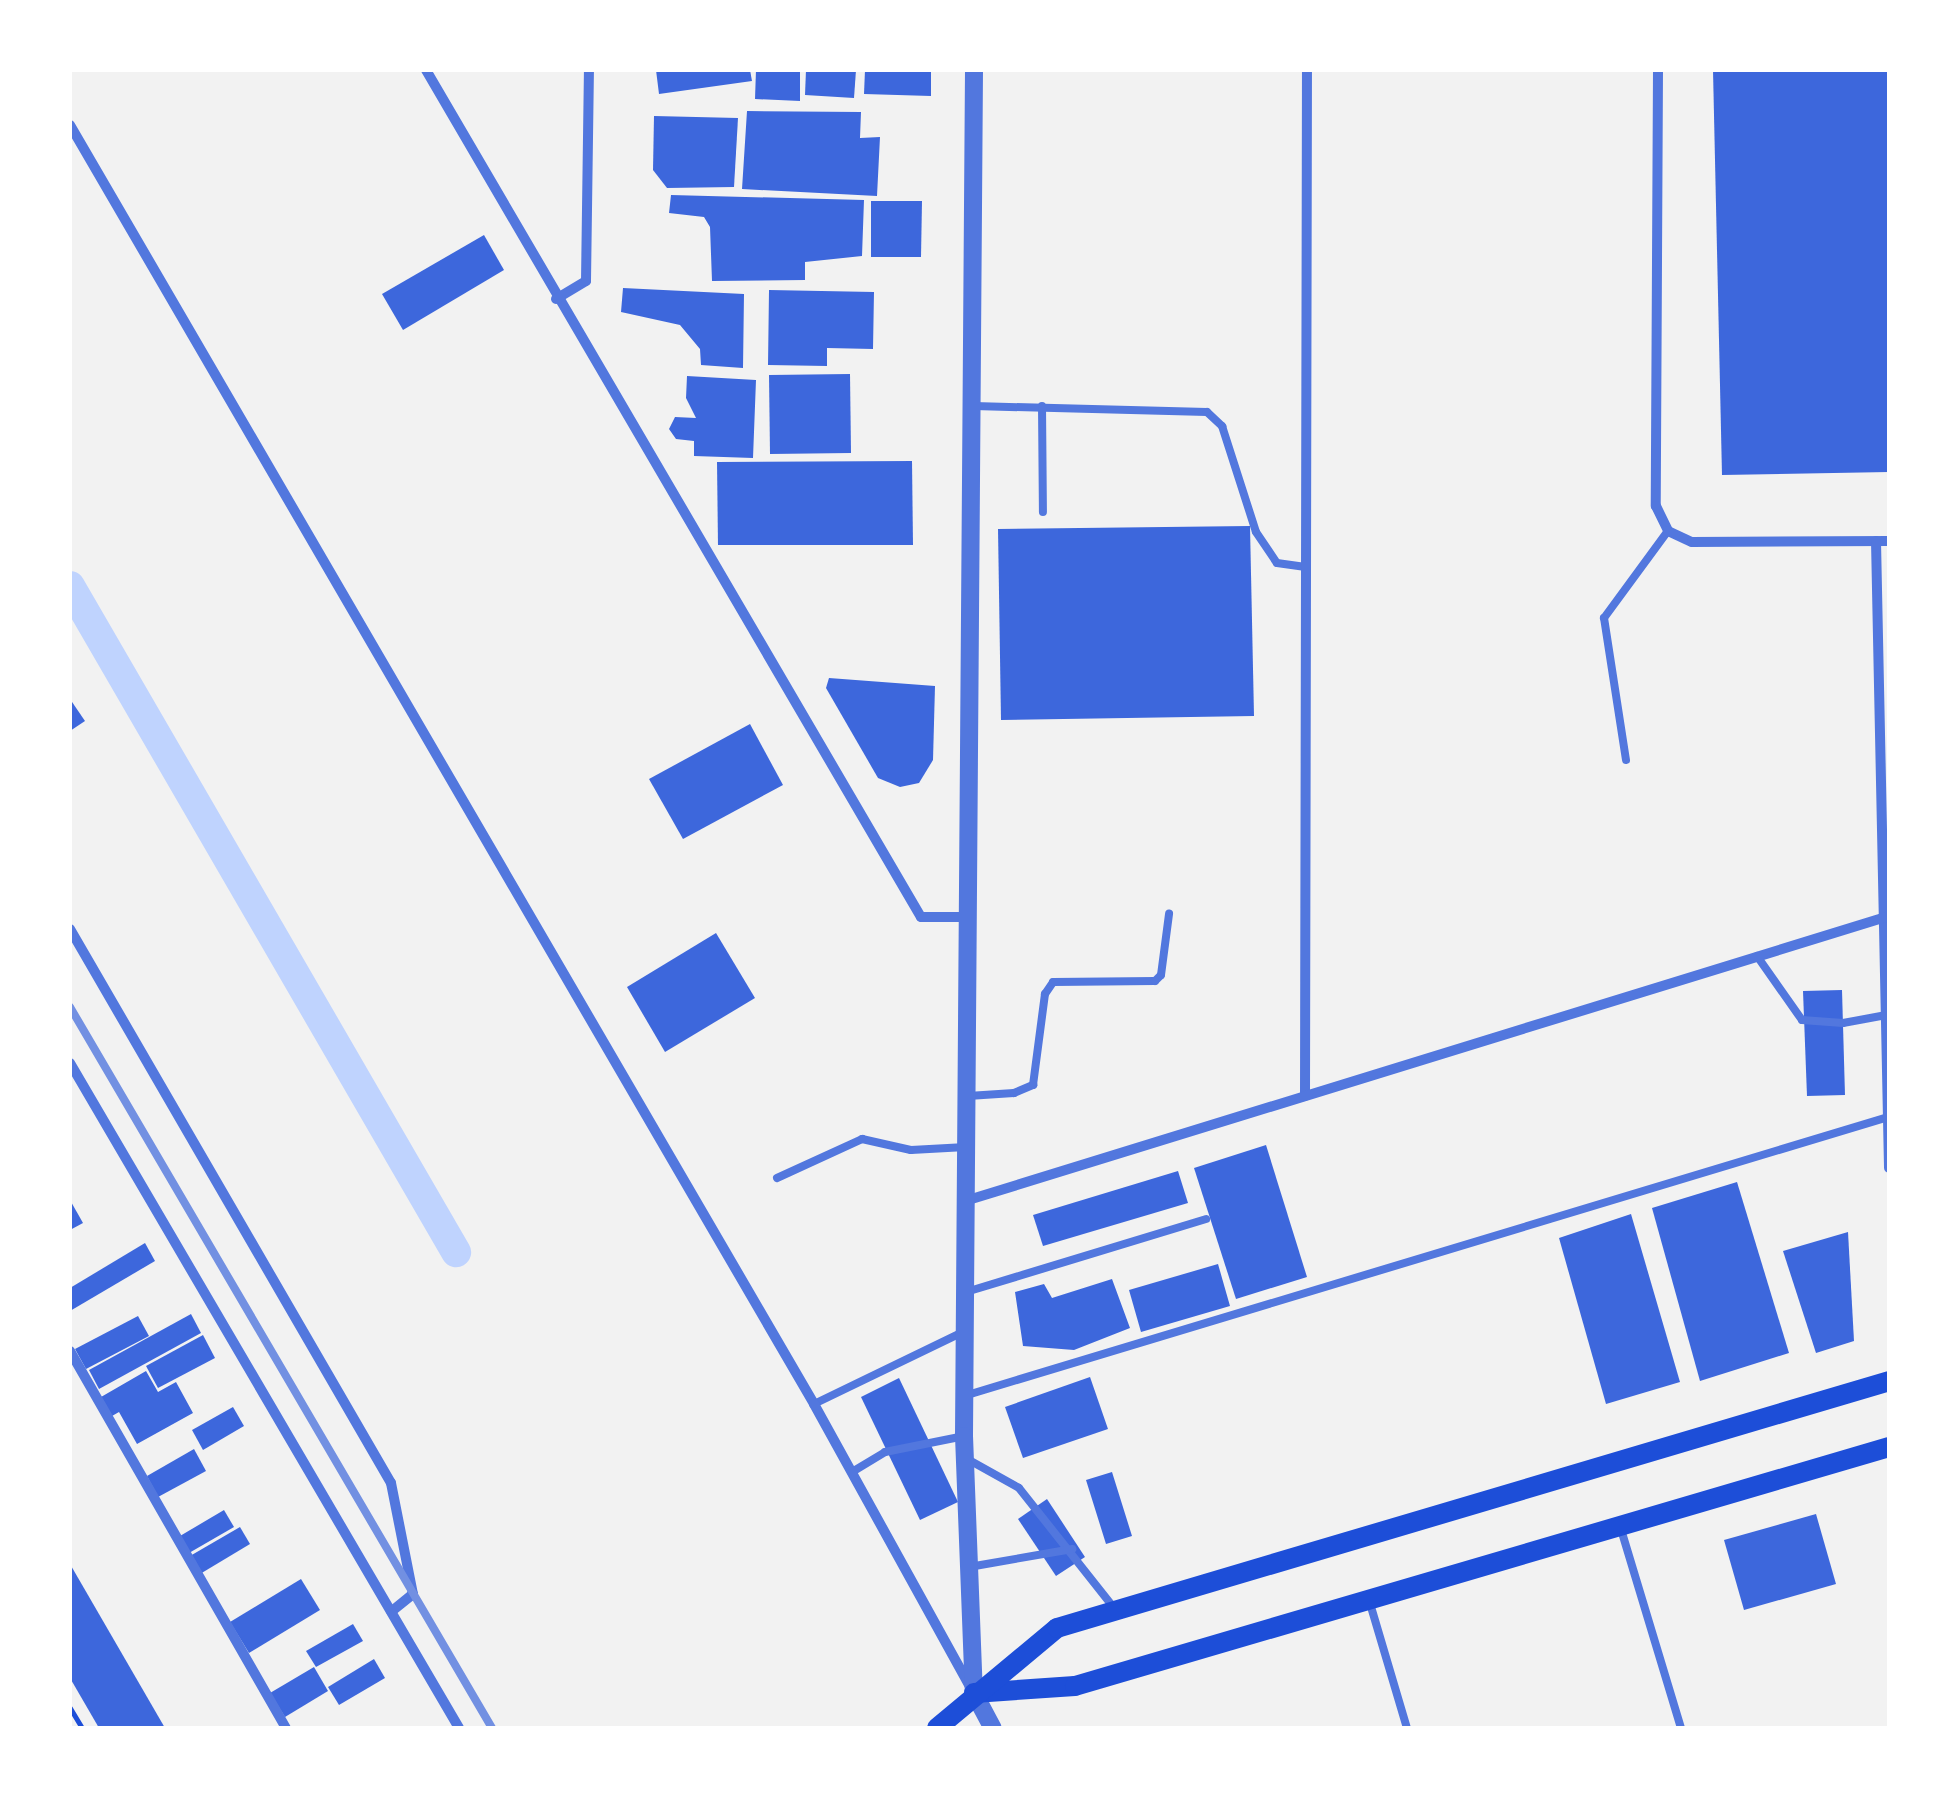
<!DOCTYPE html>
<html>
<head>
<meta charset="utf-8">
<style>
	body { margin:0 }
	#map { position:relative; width:1959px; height:1798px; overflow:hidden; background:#f2f2f2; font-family:"Open Sans",sans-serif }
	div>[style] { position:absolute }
	.canal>* { height:30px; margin:-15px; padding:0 15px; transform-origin:15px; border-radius:15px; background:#bfd3fe }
	.building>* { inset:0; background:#3d67dc }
	.path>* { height:5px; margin:-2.5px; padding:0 2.5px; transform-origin:2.5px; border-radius:2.5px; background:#1d4ed8 }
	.service>* { height:8px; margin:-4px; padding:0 4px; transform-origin:4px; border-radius:4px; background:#5277de }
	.minor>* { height:10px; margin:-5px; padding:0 5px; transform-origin:5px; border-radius:5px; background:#5277de }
	.tertiary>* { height:18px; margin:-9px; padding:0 9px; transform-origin:9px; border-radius:9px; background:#5277de }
	.secondary>* { height:20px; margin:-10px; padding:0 10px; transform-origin:10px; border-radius:10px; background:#1d4ed8 }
	.rail>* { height:8px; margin:-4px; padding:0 4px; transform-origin:4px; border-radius:4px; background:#7290e2 }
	span { translate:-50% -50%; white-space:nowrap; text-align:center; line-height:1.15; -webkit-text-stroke:8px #fff; paint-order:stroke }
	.frame { position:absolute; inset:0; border:72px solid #fff; pointer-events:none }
</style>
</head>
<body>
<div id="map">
	<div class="canal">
		<div style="left:70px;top:586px;width:770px;rotate:59.9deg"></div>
	</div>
	<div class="building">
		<div style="clip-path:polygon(656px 70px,750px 70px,752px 81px,659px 94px)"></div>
		<div style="clip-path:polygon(756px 70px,800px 70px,800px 101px,755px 99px)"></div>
		<div style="clip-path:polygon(806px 70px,856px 70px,854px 98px,805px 95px)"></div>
		<div style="clip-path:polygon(865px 70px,931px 70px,931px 96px,864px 94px)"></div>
		<div style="clip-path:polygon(1713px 70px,1889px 70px,1889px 472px,1722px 475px)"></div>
		<div style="clip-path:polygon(747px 111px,861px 112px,860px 138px,880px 137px,877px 196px,742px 189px)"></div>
		<div style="clip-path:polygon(654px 116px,738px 118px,734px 187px,667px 188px,653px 170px)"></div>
		<div style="clip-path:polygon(671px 195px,864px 200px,862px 256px,805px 262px,805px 280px,712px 281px,710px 227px,704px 217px,669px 213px)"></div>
		<div style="clip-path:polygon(871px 201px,922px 201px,921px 257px,871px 257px)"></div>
		<div style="clip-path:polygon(484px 235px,504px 270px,403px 330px,382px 294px)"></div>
		<div style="clip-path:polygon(623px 288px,744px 294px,743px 368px,701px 365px,700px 349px,680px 325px,621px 312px)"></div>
		<div style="clip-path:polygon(769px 290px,874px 292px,873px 349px,827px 348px,827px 366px,768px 365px)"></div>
		<div style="clip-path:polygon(850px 374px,851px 453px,770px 454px,769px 375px)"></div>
		<div style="clip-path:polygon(687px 376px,756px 380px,753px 458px,694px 456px,694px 441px,676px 439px,669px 429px,675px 417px,696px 418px,686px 398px)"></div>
		<div style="clip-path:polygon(912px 461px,913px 545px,718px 545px,717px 462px)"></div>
		<div style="clip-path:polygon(1250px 526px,1254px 716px,1001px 720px,998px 529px)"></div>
		<div style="clip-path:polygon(829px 678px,935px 686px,933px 760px,919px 783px,900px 787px,878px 778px,826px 688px)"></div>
		<div style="clip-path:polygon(70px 699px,85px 721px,70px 731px)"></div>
		<div style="clip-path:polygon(750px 724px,783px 785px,683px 839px,649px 779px)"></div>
		<div style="clip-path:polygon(716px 933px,755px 998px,665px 1052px,627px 987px)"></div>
		<div style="clip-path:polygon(1842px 990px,1845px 1095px,1807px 1096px,1803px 991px)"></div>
		<div style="clip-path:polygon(1266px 1145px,1307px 1277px,1236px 1299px,1194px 1168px)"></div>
		<div style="clip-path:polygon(1178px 1171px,1188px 1203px,1043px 1246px,1033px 1215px)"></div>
		<div style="clip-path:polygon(1737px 1182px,1789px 1353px,1700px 1381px,1652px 1208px)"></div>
		<div style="clip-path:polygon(70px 1200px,83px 1223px,70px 1230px)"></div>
		<div style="clip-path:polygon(1631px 1214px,1680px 1382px,1606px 1404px,1559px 1238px)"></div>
		<div style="clip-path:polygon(1848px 1232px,1854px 1341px,1816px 1353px,1783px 1251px)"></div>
		<div style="clip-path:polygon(145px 1243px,155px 1261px,70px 1311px,70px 1288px)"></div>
		<div style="clip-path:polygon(1218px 1264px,1230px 1306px,1141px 1332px,1129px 1290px)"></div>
		<div style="clip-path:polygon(1112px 1279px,1130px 1328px,1074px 1350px,1023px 1346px,1015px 1292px,1044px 1284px,1052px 1298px)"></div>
		<div style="clip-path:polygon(191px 1314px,201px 1333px,99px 1389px,89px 1370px)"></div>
		<div style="clip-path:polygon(138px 1316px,149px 1336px,86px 1369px,75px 1349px)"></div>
		<div style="clip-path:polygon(203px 1335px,215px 1358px,158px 1388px,146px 1366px)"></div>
		<div style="clip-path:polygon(146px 1371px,158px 1392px,176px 1382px,193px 1413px,137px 1444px,119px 1412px,112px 1416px,101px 1397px)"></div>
		<div style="clip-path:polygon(1090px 1377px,1108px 1429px,1023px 1458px,1005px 1407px)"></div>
		<div style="clip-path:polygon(899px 1378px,958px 1502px,920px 1520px,861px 1397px)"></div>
		<div style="clip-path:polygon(233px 1407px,244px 1426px,203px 1450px,192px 1430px)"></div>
		<div style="clip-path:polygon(194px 1449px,206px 1471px,158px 1497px,147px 1476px)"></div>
		<div style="clip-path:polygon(1112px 1472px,1132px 1536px,1106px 1544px,1086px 1480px)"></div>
		<div style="clip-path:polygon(1047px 1499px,1085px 1557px,1056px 1576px,1018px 1519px)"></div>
		<div style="clip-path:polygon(224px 1510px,234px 1527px,189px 1553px,180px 1536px)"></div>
		<div style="clip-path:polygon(1816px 1514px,1836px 1584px,1744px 1610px,1724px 1540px)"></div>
		<div style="clip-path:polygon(240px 1527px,250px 1544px,200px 1574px,190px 1556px)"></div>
		<div style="clip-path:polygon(70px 1564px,165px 1728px,99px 1728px,70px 1678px)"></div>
		<div style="clip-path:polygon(301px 1579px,320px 1610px,249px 1653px,230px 1622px)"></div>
		<div style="clip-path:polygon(353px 1624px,363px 1641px,316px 1667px,306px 1651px)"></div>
		<div style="clip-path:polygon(374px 1659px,385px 1678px,339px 1705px,328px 1687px)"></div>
		<div style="clip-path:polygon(314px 1667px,328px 1691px,285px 1717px,270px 1693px)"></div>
	</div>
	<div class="path">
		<div style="left:70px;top:1708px;width:23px;rotate:59deg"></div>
	</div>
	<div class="service">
		<div style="left:974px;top:406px;width:233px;rotate:1.5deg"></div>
		<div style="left:1207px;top:412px;width:21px;rotate:43deg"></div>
		<div style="left:1222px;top:426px;width:111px;rotate:72.2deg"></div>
		<div style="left:1256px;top:532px;width:37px;rotate:56deg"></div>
		<div style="left:1277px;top:563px;width:27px;rotate:8deg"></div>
		<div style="left:1042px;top:406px;width:106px;rotate:89.5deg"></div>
		<div style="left:1626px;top:760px;width:144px;rotate:-98.8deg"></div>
		<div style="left:1604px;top:618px;width:108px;rotate:-53.7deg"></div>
		<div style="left:1757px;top:956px;width:78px;rotate:54.9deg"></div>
		<div style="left:1802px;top:1020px;width:41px;rotate:4.2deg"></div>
		<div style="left:1843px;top:1023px;width:44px;rotate:-10.5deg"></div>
		<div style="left:968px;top:1096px;width:46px;rotate:-3.7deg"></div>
		<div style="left:1014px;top:1093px;width:21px;rotate:-23deg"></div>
		<div style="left:1033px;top:1085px;width:92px;rotate:-82.5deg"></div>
		<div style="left:1045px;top:994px;width:14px;rotate:-56deg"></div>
		<div style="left:1053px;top:982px;width:102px;rotate:-0.6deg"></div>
		<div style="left:1155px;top:981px;width:8px;rotate:-45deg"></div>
		<div style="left:1161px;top:975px;width:62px;rotate:-82.5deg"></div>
		<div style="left:777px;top:1178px;width:94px;rotate:-24.6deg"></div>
		<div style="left:862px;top:1139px;width:50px;rotate:12.7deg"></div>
		<div style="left:911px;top:1150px;width:55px;rotate:-3.1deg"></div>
		<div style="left:966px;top:1292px;width:251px;rotate:-16.9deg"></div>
		<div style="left:964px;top:1396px;width:965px;rotate:-16.8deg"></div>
		<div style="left:814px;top:1404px;width:168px;rotate:-25.8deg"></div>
		<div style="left:969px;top:1460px;width:57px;rotate:29.2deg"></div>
		<div style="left:1019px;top:1488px;width:153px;rotate:51.6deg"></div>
		<div style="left:852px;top:1472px;width:39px;rotate:-31deg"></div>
		<div style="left:885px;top:1452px;width:81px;rotate:-11.4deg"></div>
		<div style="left:1620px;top:1526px;width:211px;rotate:73.2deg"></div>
		<div style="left:969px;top:1567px;width:105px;rotate:-9.9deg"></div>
		<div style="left:1369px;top:1600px;width:134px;rotate:73.5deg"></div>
	</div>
	<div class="minor">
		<div style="left:426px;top:70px;width:981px;rotate:59.7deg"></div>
		<div style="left:921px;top:917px;width:46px"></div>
		<div style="left:1658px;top:70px;width:436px;rotate:90.3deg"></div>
		<div style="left:1656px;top:506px;width:28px;rotate:64deg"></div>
		<div style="left:1668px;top:531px;width:26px;rotate:25deg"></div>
		<div style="left:1692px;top:542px;width:197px;rotate:-0.3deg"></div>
		<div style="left:70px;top:125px;width:1480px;rotate:59.81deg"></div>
		<div style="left:814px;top:1404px;width:325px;rotate:61.1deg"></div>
		<div style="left:556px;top:299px;width:35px;rotate:-31deg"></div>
		<div style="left:586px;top:281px;width:211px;rotate:-89.2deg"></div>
		<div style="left:1876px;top:541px;width:627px;rotate:88.81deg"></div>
		<div style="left:70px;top:929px;width:640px;rotate:59.91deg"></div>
		<div style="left:391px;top:1483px;width:113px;rotate:78.8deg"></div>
		<div style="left:413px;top:1594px;width:28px;rotate:141deg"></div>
		<div style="left:70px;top:1063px;width:770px;rotate:59.67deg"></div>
		<div style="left:1305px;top:1096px;width:1026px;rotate:-89.89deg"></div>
		<div style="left:965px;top:1201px;width:967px;rotate:-17.14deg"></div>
		<div style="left:70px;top:1351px;width:434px;rotate:60.2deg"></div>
	</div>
	<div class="tertiary">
		<div style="left:974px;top:70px;width:1366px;rotate:90.42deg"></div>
		<div style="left:964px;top:1436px;width:257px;rotate:87.8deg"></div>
		<div style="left:974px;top:1693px;width:40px;rotate:62deg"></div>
	</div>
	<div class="secondary">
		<div style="left:974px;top:1693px;width:101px;rotate:-4deg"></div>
		<div style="left:1075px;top:1686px;width:848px;rotate:-16.36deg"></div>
		<div style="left:937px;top:1728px;width:156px;rotate:-39.8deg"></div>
		<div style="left:1057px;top:1628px;width:868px;rotate:-16.53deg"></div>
	</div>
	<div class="rail">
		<div style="left:70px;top:1007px;width:835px;rotate:59.66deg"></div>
	</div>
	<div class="frame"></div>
</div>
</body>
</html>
